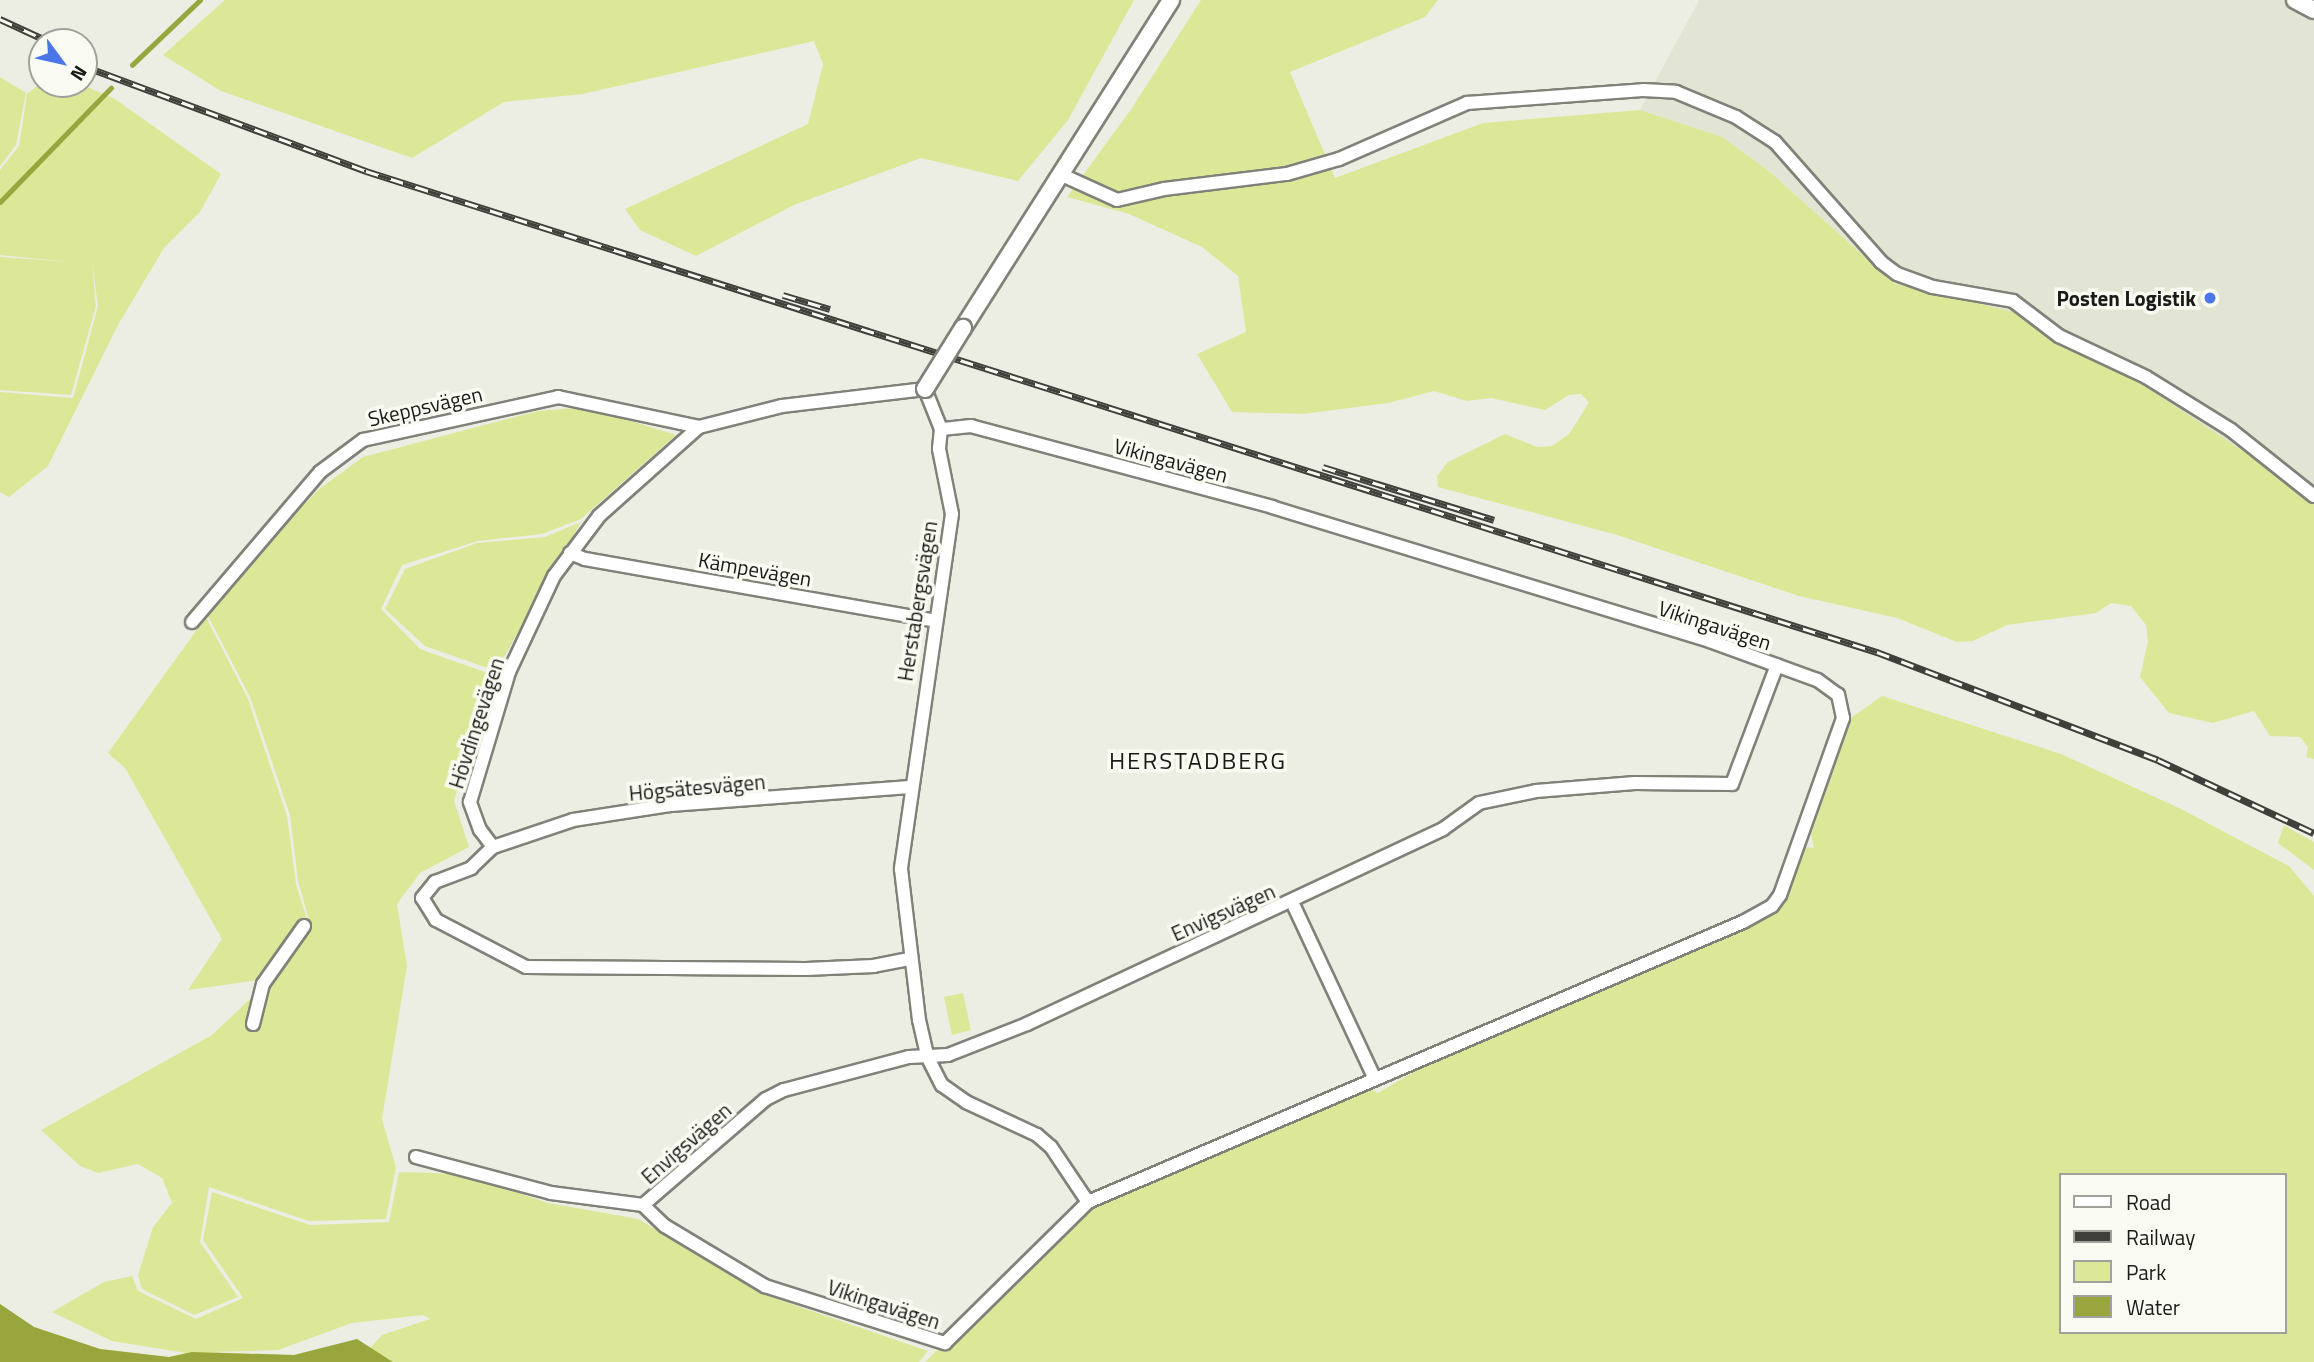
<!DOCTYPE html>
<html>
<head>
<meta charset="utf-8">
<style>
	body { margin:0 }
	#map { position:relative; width:2314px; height:1362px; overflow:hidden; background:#eceee4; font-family:"Titillium Web",sans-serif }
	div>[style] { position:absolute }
	.built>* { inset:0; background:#e2e5d4 }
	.green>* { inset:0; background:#dce898 }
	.water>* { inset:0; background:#99a63e }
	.stream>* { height:4.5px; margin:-2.25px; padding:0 2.25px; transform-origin:2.25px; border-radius:2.25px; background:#99a63e }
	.roads { filter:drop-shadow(2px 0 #80827a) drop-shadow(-2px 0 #80827a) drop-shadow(0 2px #80827a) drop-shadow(0 -2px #80827a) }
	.minor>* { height:12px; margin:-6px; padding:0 6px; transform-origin:6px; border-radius:6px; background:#fff }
	.tertiary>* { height:16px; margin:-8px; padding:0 8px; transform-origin:8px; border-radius:8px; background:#fff }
	.rail>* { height:7px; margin-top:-3.5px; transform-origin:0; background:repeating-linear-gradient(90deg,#f9fbf2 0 13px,#3f403b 0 26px); box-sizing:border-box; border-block:2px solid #3f403b }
	.bridges { filter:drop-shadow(2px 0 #80827a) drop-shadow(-2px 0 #80827a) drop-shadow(0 2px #80827a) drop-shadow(0 -2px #80827a) }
	.tertiary-bridge>* { height:16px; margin:-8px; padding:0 8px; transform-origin:8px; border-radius:8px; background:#fff }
	.dots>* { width:19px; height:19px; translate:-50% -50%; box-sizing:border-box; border:4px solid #f9fbf2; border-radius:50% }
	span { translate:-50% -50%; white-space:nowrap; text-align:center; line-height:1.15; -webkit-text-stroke:7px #f9fbf2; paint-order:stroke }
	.poi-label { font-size:21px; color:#1a1b18; font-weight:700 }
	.right { translate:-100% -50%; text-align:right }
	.street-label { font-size:21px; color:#1a1b18 }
	.quarter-label { font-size:24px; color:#1a1b18; letter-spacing:2px }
	.legend { position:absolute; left:2059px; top:1173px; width:228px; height:161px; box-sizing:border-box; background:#f9fbf2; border:2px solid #a0a19b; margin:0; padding:9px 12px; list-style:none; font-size:21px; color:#1a1b18 }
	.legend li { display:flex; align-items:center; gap:14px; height:35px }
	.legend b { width:35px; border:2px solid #a0a19b }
	.north { position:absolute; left:28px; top:28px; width:70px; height:70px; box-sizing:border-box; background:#f9fbf2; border:2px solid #a0a19b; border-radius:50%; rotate:123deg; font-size:19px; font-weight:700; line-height:28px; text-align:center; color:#1a1b18 }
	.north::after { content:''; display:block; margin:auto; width:24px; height:32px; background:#4b76e8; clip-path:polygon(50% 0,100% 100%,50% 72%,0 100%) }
</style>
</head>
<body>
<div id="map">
	<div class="built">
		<div style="clip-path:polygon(1699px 0,2314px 0,2314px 503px,2105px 360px,2014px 312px,1895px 284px,1770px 172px,1722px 138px,1640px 110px)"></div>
	</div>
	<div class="green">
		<div style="clip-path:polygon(225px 0,1134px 0,1068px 120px,1018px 181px,921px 158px,794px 205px,696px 256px,640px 230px,625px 209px,808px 124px,823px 64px,814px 41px,583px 94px,504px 102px,412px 158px,221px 91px,163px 55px)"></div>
		<div style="clip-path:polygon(1201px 0,1438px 0,1425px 17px,1290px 72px,1335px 178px,1483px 123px,1640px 110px,1722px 137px,1770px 172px,1895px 284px,2014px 312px,2105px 360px,2255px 459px,2314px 503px,2314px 759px,2306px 757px,2308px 747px,2300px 737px,2270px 736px,2254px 711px,2213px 723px,2169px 713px,2140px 677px,2148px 641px,2146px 625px,2131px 606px,2111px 603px,2096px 613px,2007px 625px,1973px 641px,1957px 642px,1897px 618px,1799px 596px,1617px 535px,1438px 487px,1437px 476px,1448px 462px,1505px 434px,1537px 447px,1552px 446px,1569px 434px,1582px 414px,1589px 402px,1581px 394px,1569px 395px,1545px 410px,1491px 398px,1467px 401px,1434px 391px,1388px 403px,1303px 414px,1232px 412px,1197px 354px,1246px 332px,1238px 276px,1202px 247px,1129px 214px,1067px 197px,1132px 108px)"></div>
		<div style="clip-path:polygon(0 77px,26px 93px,16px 145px,0 166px)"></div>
		<div style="clip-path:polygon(42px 82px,80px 84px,115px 99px,221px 174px,200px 212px,164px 248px,118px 325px,48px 466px,9px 497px,0 492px,0 392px,73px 398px,98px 306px,92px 263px,96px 306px,71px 395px,0 390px,0 257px,71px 262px,0 255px,0 170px,19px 146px,27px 94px)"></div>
		<div style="clip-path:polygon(586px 407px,676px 435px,581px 519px,542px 534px,478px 541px,402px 565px,381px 609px,420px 649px,493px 675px,454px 801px,469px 847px,420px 873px,397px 904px,407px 966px,382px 1119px,396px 1168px,386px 1219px,309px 1221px,209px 1187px,200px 1242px,238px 1297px,194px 1315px,142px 1289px,138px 1275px,153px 1227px,172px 1203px,162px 1178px,138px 1164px,98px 1173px,80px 1166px,41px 1130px,212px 1035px,268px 982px,299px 944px,309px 920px,298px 881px,290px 815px,250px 697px,208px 616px,276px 533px,318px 490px,363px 457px,538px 411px)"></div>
		<div style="clip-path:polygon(581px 522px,496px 671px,425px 646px,385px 609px,405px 569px,477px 543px,545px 537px)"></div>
		<div style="clip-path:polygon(206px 617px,248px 699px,287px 816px,296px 884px,307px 919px,260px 980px,188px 990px,222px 939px,125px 768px,108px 753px)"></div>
		<div style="clip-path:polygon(evenodd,1882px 696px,2061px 754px,2179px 808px,2289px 866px,2314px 896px,2314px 1362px,925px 1362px,1091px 1200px,1369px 1088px,1378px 1093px,1426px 1065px,1768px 918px,1780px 906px,1800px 855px,1807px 847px,1814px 848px,1811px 834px,1852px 717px,1882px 696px,2060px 1175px,2284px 1175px,2284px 1332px,2060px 1332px,2060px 1175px)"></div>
		<div style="clip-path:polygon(2284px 825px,2314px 842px,2314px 870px,2278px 843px)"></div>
		<div style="clip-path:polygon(963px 993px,971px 1030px,952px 1035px,944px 997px)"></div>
		<div style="clip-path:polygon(399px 1172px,462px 1174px,548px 1203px,638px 1219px,774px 1298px,928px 1351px,919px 1362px,393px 1362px,370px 1348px,382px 1335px,430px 1319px,423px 1315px,352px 1323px,278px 1350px,210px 1352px,294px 1355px,334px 1345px,324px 1355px,41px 1362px,0 1304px,34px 1327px,100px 1349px,169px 1357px,186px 1353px,112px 1341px,52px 1312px,104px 1282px,132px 1276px,138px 1291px,196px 1319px,243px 1298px,203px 1240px,212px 1192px,310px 1225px,389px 1222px)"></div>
	</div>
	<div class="water">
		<div style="clip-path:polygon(0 1304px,34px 1327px,100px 1349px,169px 1357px,192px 1352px,294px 1355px,357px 1339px,393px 1362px,0 1362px)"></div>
	</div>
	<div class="stream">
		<div style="left:132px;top:65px;width:94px;rotate:-43.7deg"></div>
		<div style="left:0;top:202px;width:159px;rotate:-45.8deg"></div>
	</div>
	<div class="roads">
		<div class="minor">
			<div style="left:1062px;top:175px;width:60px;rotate:24.4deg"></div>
			<div style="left:1117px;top:200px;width:48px;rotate:-13.2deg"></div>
			<div style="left:1164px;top:189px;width:124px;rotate:-7deg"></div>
			<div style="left:1287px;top:174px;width:54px;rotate:-16.1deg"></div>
			<div style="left:1339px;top:159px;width:140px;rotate:-23.6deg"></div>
			<div style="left:1467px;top:103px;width:176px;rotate:-4.2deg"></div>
			<div style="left:1643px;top:90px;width:33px;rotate:3deg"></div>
			<div style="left:1676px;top:92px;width:65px;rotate:22.6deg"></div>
			<div style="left:1736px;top:117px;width:46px;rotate:32.7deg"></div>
			<div style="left:1775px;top:142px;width:160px;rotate:48.5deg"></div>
			<div style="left:1881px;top:262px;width:20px;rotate:37deg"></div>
			<div style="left:1897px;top:274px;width:38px;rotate:20deg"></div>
			<div style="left:1933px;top:287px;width:81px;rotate:9.9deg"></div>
			<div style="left:2013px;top:301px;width:58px;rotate:37.3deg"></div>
			<div style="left:2059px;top:336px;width:96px;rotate:25.2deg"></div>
			<div style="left:2146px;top:377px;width:100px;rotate:31.9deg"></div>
			<div style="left:2231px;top:430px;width:106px;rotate:38.5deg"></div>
			<div style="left:570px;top:553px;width:16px;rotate:22deg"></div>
			<div style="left:585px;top:559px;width:355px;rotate:10deg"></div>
			<div style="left:192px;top:622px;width:197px;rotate:-49.5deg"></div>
			<div style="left:320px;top:472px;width:54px;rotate:-36.7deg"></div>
			<div style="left:363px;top:440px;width:200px;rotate:-12.4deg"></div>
			<div style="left:558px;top:397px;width:144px;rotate:12deg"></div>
			<div style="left:493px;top:847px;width:84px;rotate:-18.6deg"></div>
			<div style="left:573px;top:820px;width:98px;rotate:-8.8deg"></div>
			<div style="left:670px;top:805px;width:241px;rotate:-4.3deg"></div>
			<div style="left:1292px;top:902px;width:195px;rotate:64.9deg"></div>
			<div style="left:909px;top:959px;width:36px;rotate:169deg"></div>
			<div style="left:874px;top:966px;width:68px;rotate:177.5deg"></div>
			<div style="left:806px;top:969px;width:280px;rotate:-179.6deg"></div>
			<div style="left:526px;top:967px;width:102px;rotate:-152.4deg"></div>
			<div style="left:436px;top:920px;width:26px;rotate:-122deg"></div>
			<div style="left:422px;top:898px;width:21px;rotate:-51deg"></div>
			<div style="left:435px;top:882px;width:39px;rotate:-21deg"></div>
			<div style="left:471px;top:868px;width:30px;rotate:-44deg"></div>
			<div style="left:493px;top:847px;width:21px;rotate:-127deg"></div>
			<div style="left:480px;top:830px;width:30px;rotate:-110deg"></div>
			<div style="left:470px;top:802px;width:136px;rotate:-73.3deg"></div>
			<div style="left:509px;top:672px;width:106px;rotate:-64.9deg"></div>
			<div style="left:554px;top:576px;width:75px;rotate:-53.1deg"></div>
			<div style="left:599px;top:516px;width:134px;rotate:-41.7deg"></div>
			<div style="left:699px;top:427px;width:86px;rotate:-14.2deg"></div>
			<div style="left:782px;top:406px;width:144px;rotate:-6.8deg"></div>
			<div style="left:925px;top:389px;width:43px;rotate:68.2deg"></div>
			<div style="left:941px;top:429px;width:20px;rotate:96deg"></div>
			<div style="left:939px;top:449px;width:66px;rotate:78.7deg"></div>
			<div style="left:952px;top:514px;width:359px;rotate:98.2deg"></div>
			<div style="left:901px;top:869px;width:152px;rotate:83.2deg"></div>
			<div style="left:919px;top:1020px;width:37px;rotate:77deg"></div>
			<div style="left:927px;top:1056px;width:33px;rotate:63deg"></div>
			<div style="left:942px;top:1085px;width:29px;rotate:35deg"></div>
			<div style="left:966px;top:1102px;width:78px;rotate:24.9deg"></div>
			<div style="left:1037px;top:1135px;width:18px;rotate:41deg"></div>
			<div style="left:1051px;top:1147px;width:66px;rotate:56.1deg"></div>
			<div style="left:253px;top:1024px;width:41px;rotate:-76deg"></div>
			<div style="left:263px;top:984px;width:71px;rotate:-54.7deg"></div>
			<div style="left:416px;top:1157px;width:140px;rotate:14.9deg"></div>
			<div style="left:551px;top:1193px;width:93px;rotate:7.4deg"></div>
			<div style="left:643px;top:1205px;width:30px;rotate:44deg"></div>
			<div style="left:665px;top:1226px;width:117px;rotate:31deg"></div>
			<div style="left:765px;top:1286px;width:189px;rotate:17.6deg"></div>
			<div style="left:945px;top:1343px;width:201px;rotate:-44.6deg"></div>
			<div style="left:1088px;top:1202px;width:712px;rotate:-23.15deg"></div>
			<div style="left:1743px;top:922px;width:33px;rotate:-29deg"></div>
			<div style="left:1772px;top:906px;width:14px;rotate:-54deg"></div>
			<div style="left:1780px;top:895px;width:188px;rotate:-70.4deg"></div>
			<div style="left:1843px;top:718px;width:24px;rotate:-102deg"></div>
			<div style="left:1838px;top:695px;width:26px;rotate:-144deg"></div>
			<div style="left:1817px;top:680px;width:114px;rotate:-160deg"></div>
			<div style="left:1710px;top:641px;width:457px;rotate:-163deg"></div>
			<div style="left:1273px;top:507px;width:313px;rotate:-165deg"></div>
			<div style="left:971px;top:426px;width:30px;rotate:174deg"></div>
			<div style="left:643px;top:1205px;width:162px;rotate:-40.8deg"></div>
			<div style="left:766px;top:1099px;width:20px;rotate:-27deg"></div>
			<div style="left:784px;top:1090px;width:129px;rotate:-14.8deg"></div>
			<div style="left:909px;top:1057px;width:39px;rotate:-3deg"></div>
			<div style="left:948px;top:1055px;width:85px;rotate:-21.4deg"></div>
			<div style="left:1027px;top:1024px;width:459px;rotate:-25.1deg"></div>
			<div style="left:1443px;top:829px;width:44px;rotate:-35.8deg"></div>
			<div style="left:1479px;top:803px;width:58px;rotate:-11.9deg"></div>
			<div style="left:1536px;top:791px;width:99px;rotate:-4.6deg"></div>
			<div style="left:1635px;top:783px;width:97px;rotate:0.6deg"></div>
			<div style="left:1732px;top:784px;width:127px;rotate:-69.3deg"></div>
		</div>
		<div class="tertiary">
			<div style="left:2295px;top:0;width:21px;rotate:28deg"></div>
			<div style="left:963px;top:328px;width:388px;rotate:-57.6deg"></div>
		</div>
	</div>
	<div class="rail">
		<div style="left:0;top:19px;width:55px;rotate:24.7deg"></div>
		<div style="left:84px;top:66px;width:301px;rotate:20.4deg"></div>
		<div style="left:366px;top:171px;width:1586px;rotate:17.66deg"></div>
		<div style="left:1877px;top:652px;width:301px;rotate:21deg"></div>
		<div style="left:2158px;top:760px;width:172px;rotate:25.1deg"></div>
		<div style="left:783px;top:295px;width:49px;rotate:16.6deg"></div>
		<div style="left:1323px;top:467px;width:179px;rotate:17.2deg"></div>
	</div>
	<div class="bridges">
		<div class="tertiary-bridge">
			<div style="left:925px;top:389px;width:72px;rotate:-58.1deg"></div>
		</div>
	</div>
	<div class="dots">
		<div style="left:2210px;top:298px;background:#4b76e8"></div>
	</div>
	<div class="poi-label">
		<span class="right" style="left:2196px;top:298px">Posten Logistik</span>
	</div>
	<div class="street-label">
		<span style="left:425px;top:406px;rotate:-13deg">Skeppsvägen</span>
		<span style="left:1171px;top:460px;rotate:15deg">Vikingavägen</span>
		<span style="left:755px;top:569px;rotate:10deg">Kämpevägen</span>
		<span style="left:917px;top:601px;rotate:-81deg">Herstabergsvägen</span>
		<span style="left:1715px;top:625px;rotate:18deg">Vikingavägen</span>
		<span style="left:476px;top:723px;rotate:-72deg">Hövdingevägen</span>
		<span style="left:697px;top:787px;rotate:-5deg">Högsätesvägen</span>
		<span style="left:1223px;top:912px;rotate:-24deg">Envigsvägen</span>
		<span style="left:686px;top:1143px;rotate:-41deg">Envigsvägen</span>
		<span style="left:884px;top:1304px;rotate:18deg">Vikingavägen</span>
	</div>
	<div class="quarter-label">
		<span style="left:1198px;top:761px">HERSTADBERG</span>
	</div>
	<ul class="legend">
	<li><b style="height:9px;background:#fff"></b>Road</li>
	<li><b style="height:9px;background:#3f403b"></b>Railway</li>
	<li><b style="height:19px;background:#dce898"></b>Park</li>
	<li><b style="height:19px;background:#99a63e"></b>Water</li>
	</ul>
	<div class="north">N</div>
</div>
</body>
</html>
